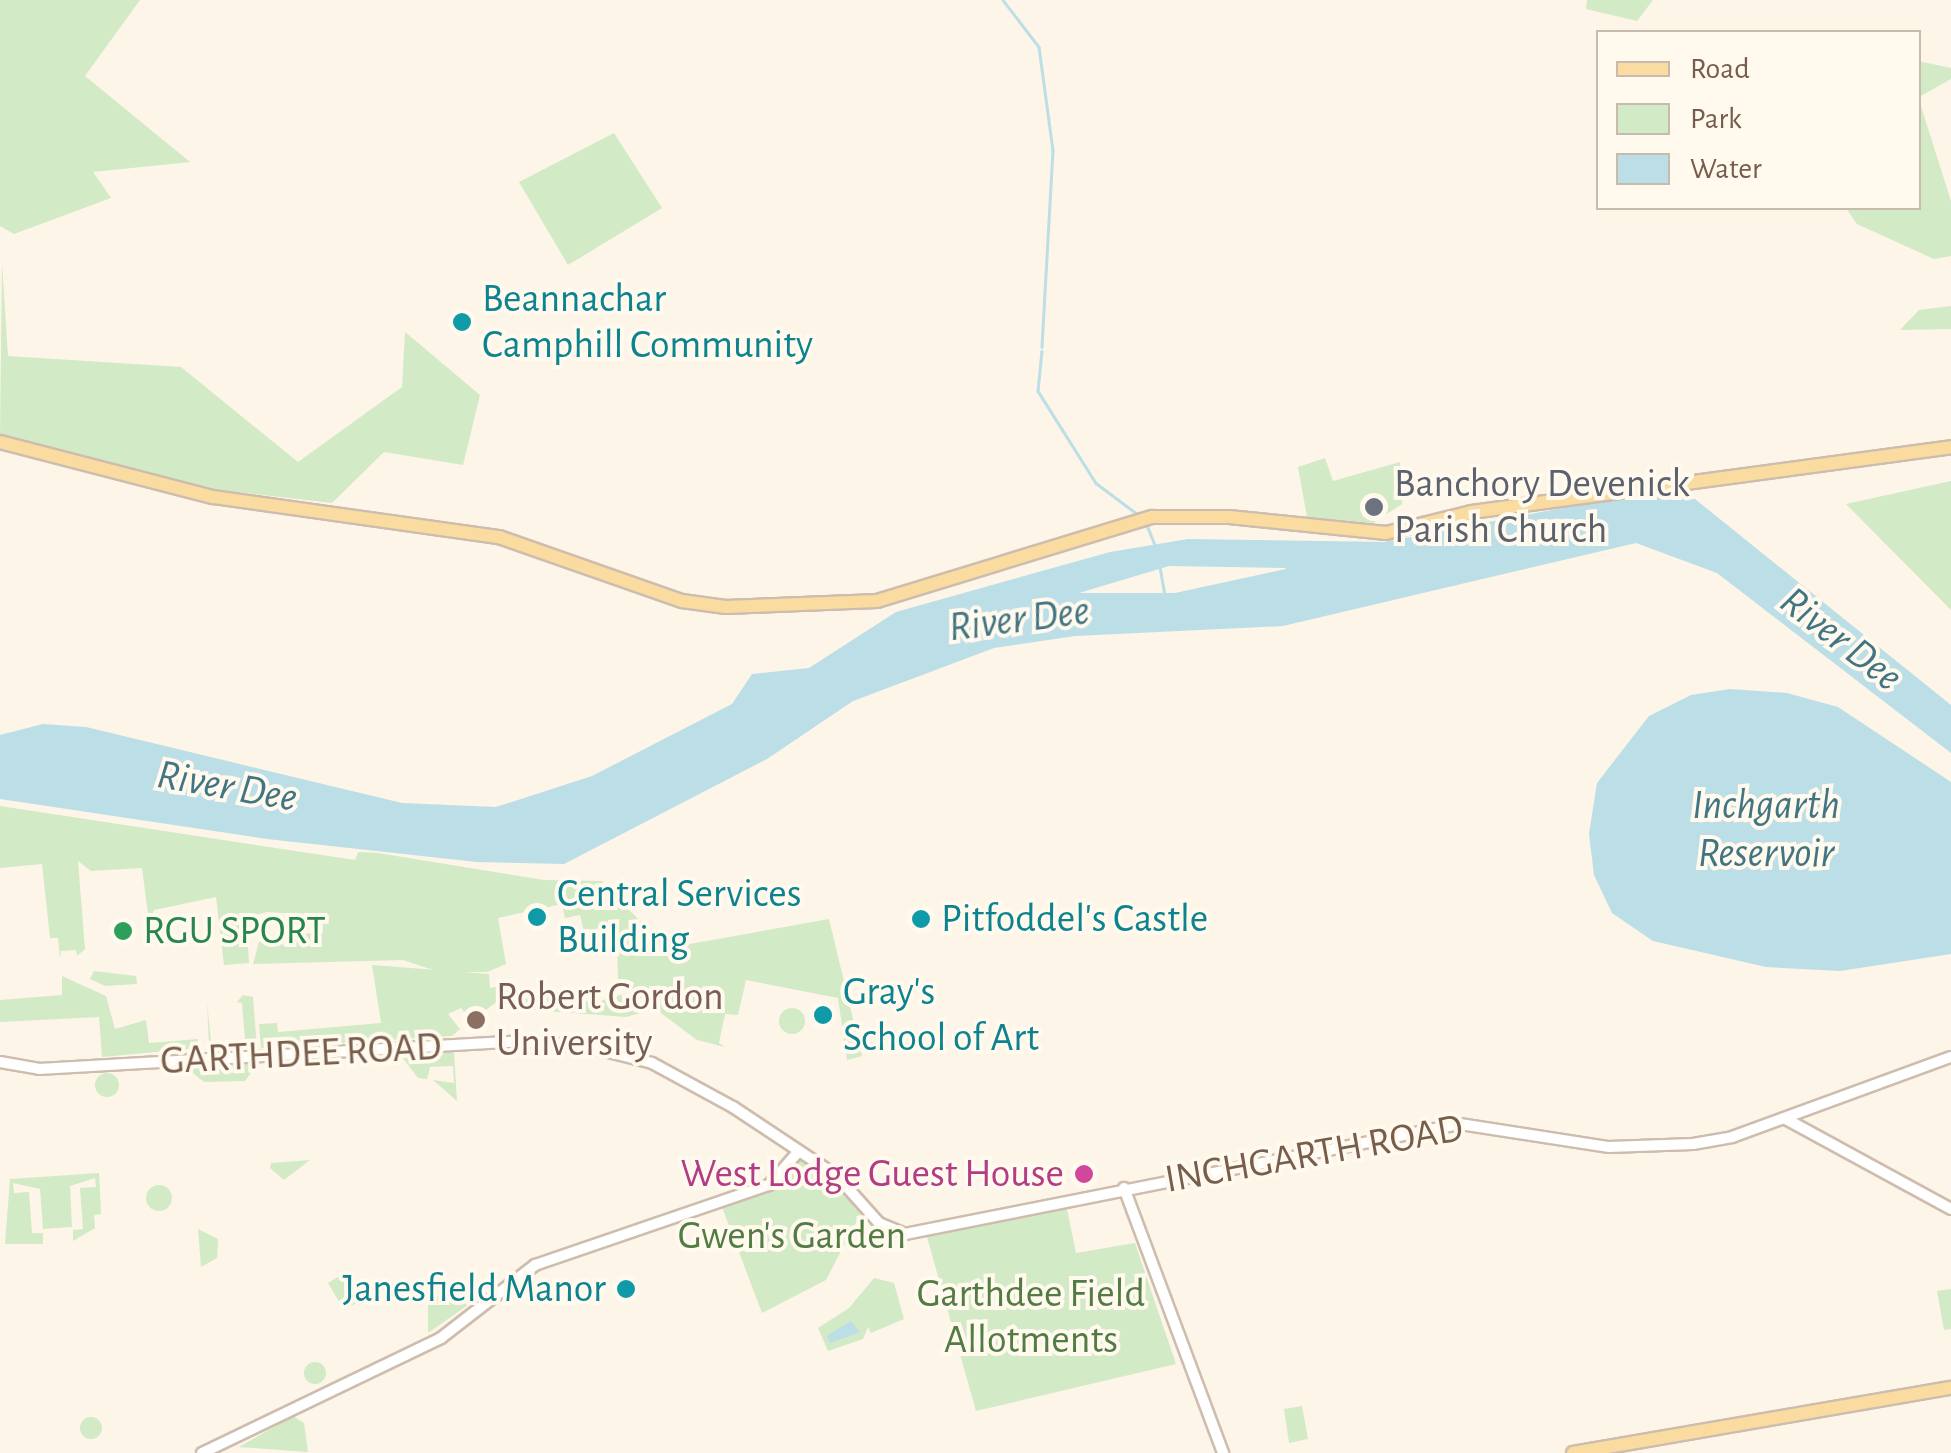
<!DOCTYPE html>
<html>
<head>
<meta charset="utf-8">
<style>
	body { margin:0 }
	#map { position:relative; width:1951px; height:1453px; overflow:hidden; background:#fcf5e8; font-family:"Alegreya Sans",sans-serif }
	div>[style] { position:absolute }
	.green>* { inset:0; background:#d3eac6 }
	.round { border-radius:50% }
	.water>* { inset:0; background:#bcdee6 }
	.stream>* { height:2.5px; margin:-1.25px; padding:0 1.25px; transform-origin:1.25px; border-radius:1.25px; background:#bcdee6 }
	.roads { filter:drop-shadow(2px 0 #cebdae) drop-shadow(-2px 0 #cebdae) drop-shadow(0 2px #cebdae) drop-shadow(0 -2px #cebdae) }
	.minor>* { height:10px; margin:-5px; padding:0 5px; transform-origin:5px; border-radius:5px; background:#fff }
	.major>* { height:12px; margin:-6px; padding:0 6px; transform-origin:6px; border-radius:6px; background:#fadca1 }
	.dots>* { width:28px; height:28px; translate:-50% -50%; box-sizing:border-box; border:5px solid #fff9ee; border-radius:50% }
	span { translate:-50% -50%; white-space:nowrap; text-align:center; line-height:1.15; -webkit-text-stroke:8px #fff9ee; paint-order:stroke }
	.culture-label { font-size:40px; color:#0d838f }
	.left { translate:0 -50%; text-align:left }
	.right { translate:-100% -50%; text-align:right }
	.worship-label { font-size:40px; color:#5b616d }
	.leisure-label { font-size:40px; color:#27864d }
	.education-label { font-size:40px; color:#785e54 }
	.street-label { font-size:40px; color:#765d4c }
	.hotel-label { font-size:40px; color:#b23c85 }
	.park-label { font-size:40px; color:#527c43 }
	.water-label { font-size:42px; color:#427583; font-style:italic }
	.legend { position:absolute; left:1596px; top:30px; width:325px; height:180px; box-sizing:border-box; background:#fff9ee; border:2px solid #c8bbad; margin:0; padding:12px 18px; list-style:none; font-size:30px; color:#765d4c }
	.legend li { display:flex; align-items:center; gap:20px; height:50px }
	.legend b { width:50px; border:2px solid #c8bbad }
</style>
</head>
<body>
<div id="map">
	<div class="green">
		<div style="clip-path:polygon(0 0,140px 0,85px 76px,190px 162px,93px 172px,111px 198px,14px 234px,0 226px)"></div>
		<div style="clip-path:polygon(1587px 0,1653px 0,1637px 21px,1586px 9px)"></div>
		<div style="clip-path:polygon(1918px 61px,1951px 68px,1951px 79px,1919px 97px)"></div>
		<div style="clip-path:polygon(1919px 100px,1951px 201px,1951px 256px,1934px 259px,1857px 224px,1846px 208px,1918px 208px)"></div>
		<div style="clip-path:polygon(614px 133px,662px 208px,568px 265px,519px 182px)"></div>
		<div style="clip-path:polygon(2px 263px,8px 356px,181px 367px,298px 462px,402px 387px,405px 332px,480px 395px,463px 465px,384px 452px,332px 503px,220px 490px,0 436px)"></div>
		<div style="clip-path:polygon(1951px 306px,1951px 329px,1900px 330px,1919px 310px)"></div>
		<div style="clip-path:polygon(1325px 458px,1333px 481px,1400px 462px,1402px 504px,1373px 523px,1307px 517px,1298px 467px)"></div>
		<div style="clip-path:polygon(1951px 481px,1951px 610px,1846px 504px)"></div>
		<div style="clip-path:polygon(0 806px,355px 860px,358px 852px,378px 853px,544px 880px,602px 881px,658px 940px,673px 947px,829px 919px,862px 1056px,847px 1060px,838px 998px,746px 980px,738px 1015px,725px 1014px,719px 1043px,725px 1047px,697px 1040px,618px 981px,617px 939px,586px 940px,580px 915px,565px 918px,562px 904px,498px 918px,506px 964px,487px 972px,439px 972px,403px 960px,253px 964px,259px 942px,282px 938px,283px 946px,295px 945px,301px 934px,323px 933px,323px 916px,267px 912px,246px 917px,249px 963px,224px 965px,216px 897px,154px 910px,149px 922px,142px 868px,91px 871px,78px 861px,85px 949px,77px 956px,76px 950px,61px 951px,60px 958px,58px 938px,50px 938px,42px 864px,0 868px)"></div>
		<div style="clip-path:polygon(372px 965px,489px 974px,490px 988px,510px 984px,510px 992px,471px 1021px,461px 1008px,448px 1014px,460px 1029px,452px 1036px,261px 1048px,259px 1024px,277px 1023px,278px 1032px,381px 1023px)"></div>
		<div style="clip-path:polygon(94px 971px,136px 976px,137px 984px,105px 986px,90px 979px)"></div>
		<div style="clip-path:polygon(62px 976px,106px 996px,115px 1029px,146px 1020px,149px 1043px,198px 1039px,198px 1048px,102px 1057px,99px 1017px,0 1022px,0 1000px,62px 995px)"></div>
		<div style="clip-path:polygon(553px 993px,594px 1003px,624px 994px,651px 1010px,626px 1017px,521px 1009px,519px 1000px)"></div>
		<div style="clip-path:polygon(243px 995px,253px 997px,257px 1048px,214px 1049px,209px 1046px,207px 1002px,211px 1042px,245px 1039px,242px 1003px,237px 1002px)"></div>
		<div class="round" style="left:779px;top:1008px;width:26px;height:26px"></div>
		<div style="clip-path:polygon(454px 1052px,457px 1101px,433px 1080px,454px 1083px,453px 1066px,430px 1067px,427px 1079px,418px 1078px,403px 1058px)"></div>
		<div style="clip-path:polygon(258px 1063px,245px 1081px,204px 1082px,187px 1068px)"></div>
		<div class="round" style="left:95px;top:1073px;width:24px;height:24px"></div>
		<div style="clip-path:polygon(799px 1151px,826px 1168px,863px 1209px,826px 1280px,762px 1313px,719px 1199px,769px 1185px)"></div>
		<div style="clip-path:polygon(310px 1160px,284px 1180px,270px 1168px,271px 1163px)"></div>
		<div style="clip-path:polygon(99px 1173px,101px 1214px,94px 1215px,95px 1228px,73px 1241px,73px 1230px,83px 1229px,80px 1188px,96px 1187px,95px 1178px,70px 1186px,72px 1227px,43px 1229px,40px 1189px,13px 1183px,14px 1193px,29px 1192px,32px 1233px,43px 1233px,43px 1244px,5px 1244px,10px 1179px)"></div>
		<div class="round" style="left:146px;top:1185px;width:26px;height:26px"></div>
		<div style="clip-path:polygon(1065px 1199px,1076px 1253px,1135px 1243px,1176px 1364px,976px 1411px,925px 1230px)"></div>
		<div style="clip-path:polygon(198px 1229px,218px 1239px,217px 1258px,201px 1267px)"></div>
		<div style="clip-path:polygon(341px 1275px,358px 1302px,344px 1310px,328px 1283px)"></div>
		<div style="clip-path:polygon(874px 1278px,894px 1283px,904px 1319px,871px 1333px,868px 1327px,863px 1339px,828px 1351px,818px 1328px,849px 1308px)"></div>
		<div style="clip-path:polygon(1951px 1289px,1951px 1329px,1944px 1330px,1937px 1291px)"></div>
		<div style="clip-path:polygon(446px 1291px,475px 1300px,428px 1333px,428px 1302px)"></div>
		<div class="round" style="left:304px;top:1362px;width:22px;height:22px"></div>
		<div style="clip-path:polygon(1302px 1406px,1308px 1439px,1289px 1443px,1284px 1409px)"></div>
		<div style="clip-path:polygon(293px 1416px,304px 1423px,308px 1452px,239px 1447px)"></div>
		<div class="round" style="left:80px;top:1417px;width:22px;height:22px"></div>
	</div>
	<div class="water">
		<div style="clip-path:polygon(evenodd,1646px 492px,1695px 499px,1951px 705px,1951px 753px,1717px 573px,1636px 543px,1283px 626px,1075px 636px,994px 648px,853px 701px,767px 759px,564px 864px,477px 862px,267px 839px,0 799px,0 735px,43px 724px,86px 727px,402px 803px,496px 807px,592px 776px,732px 704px,752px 674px,809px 668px,896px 612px,1110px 552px,1188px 539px,1384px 542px,1646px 492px,1169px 566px,1285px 568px,1286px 569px,1175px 593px,1079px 593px,1169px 566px)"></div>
		<div style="clip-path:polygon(1730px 689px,1787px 693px,1838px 707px,1951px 782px,1951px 954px,1840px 971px,1766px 967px,1653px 941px,1612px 913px,1594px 875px,1589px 834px,1597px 783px,1649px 716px,1691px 695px)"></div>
		<div style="clip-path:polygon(851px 1321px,860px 1332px,830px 1343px,827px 1336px)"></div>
	</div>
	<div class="stream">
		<div style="left:1003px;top:0;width:59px;rotate:52.5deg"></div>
		<div style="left:1039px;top:47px;width:104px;rotate:82.3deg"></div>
		<div style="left:1053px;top:150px;width:197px;rotate:93.2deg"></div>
		<div style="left:1042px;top:351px;width:40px;rotate:95.7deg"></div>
		<div style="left:1038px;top:391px;width:109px;rotate:57.8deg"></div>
		<div style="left:1096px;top:483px;width:50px;rotate:36.9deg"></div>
		<div style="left:1147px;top:525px;width:22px;rotate:68deg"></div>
		<div style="left:1160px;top:567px;width:27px;rotate:80deg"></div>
	</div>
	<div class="roads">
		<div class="minor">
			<div style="left:0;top:1062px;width:40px;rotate:10deg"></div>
			<div style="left:39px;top:1069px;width:485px;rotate:-3.3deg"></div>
			<div style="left:523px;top:1041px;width:69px;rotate:5.8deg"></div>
			<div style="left:592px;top:1048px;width:62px;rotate:14deg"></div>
			<div style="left:652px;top:1063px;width:92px;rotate:28.5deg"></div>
			<div style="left:733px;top:1107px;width:125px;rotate:33.6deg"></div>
			<div style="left:837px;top:1176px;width:63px;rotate:48.2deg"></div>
			<div style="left:879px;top:1223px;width:28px;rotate:23deg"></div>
			<div style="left:905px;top:1234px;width:566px;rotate:-11.21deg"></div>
			<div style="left:1460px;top:1124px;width:151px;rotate:8.8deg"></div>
			<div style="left:1609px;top:1147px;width:84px;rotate:-2deg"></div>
			<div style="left:1693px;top:1144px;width:40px;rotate:-10deg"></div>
			<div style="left:1732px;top:1137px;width:233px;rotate:-20.1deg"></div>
			<div style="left:1784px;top:1118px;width:190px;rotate:28.6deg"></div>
			<div style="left:1124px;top:1188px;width:283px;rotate:69.5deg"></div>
			<div style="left:202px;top:1453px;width:265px;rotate:-25.7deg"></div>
			<div style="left:441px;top:1338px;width:119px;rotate:-37.8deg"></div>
			<div style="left:535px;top:1265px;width:247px;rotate:-18.9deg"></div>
			<div style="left:769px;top:1185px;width:45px;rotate:-48.6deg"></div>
		</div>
		<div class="major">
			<div style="left:0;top:442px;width:220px;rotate:14.5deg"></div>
			<div style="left:213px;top:497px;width:289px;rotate:8deg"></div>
			<div style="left:499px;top:537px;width:194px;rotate:19.3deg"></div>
			<div style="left:682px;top:601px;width:44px;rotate:7.8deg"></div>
			<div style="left:726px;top:607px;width:151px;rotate:-2.3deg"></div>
			<div style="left:877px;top:601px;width:288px;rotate:-17deg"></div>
			<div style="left:1152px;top:517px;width:77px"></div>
			<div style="left:1229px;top:517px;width:158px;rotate:5.8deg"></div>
			<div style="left:1386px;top:533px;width:89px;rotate:-13.7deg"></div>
			<div style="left:1472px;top:512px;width:483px;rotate:-7.7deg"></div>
			<div style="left:1573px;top:1453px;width:384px;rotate:-9.8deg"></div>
		</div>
	</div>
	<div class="dots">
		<div style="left:462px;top:322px;background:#0f9aa8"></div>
		<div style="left:1374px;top:507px;background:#6b7280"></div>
		<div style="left:537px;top:917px;background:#0f9aa8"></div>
		<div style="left:921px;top:919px;background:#0f9aa8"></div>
		<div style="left:123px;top:931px;background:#2e9e5b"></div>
		<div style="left:823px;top:1015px;background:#0f9aa8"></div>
		<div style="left:476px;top:1020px;background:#8d6e63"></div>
		<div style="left:1084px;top:1174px;background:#d1479c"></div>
		<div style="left:626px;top:1289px;background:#0f9aa8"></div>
	</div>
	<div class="culture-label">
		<span class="left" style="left:482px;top:322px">Beannachar<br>Camphill Community</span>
		<span class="left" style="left:557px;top:917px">Central Services<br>Building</span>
		<span class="left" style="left:941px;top:919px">Pitfoddel's Castle</span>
		<span class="left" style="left:843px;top:1015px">Gray's<br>School of Art</span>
		<span class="right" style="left:606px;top:1289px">Janesfield Manor</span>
	</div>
	<div class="worship-label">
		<span class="left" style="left:1394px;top:507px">Banchory Devenick<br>Parish Church</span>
	</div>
	<div class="leisure-label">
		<span class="left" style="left:143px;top:931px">RGU SPORT</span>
	</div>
	<div class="education-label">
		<span class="left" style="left:496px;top:1020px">Robert Gordon<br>University</span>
	</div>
	<div class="street-label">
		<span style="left:301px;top:1054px;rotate:-3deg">GARTHDEE ROAD</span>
		<span style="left:1314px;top:1154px;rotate:-10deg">INCHGARTH ROAD</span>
	</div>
	<div class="hotel-label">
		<span class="right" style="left:1064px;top:1174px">West Lodge Guest House</span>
	</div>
	<div class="park-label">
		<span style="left:792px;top:1236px">Gwen's Garden</span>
		<span style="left:1031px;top:1317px">Garthdee Field<br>Allotments</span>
	</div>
	<div class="water-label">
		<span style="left:1019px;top:619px;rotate:-7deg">River Dee</span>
		<span style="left:1841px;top:639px;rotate:38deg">River Dee</span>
		<span style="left:227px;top:786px;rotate:10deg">River Dee</span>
		<span style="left:1766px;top:829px">Inchgarth<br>Reservoir</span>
	</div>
	<ul class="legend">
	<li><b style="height:12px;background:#fadca1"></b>Road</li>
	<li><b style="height:28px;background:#d3eac6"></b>Park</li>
	<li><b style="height:28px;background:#bcdee6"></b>Water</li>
	</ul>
</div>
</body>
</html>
